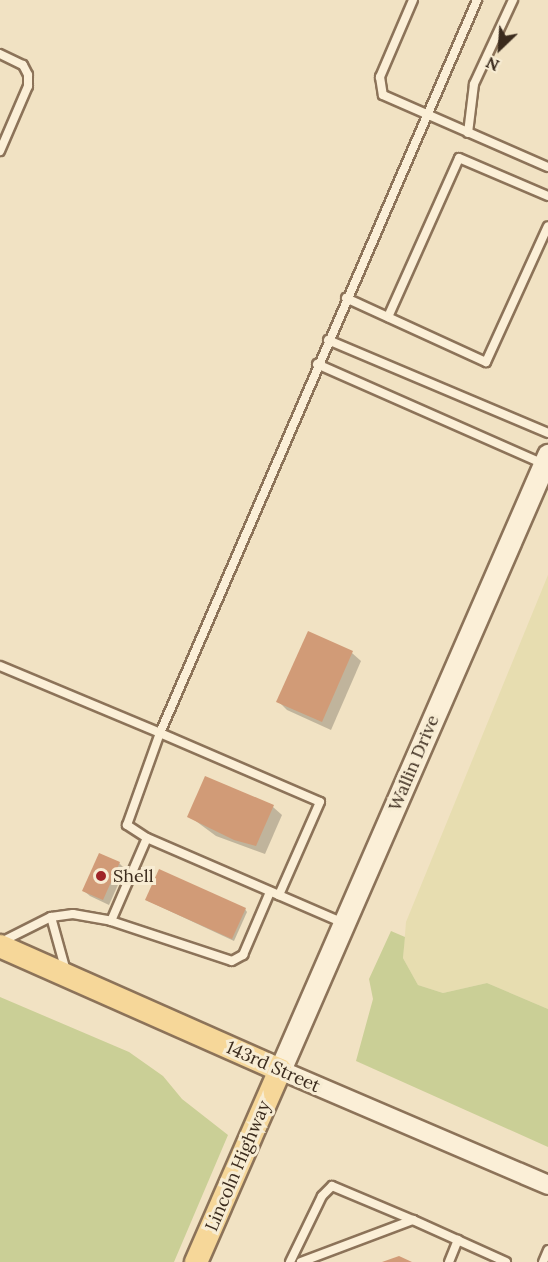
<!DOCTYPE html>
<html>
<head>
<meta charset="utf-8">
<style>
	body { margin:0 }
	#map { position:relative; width:548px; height:1262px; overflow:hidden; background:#f1e2c3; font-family:Lora,serif }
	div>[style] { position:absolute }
	.farmland>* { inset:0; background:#e7ddb0 }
	.green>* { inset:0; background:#cacf96 }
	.shadow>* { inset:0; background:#0003 }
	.building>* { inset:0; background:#d19b77 }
	.roads { filter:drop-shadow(2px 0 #8c7359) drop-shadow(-2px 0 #8c7359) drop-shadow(0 2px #8c7359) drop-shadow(0 -2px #8c7359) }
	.service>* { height:8px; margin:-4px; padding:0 4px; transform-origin:4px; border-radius:4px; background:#fbefd7 }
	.tertiary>* { height:18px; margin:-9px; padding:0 9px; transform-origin:9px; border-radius:9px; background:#fbefd7 }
	.secondary>* { height:21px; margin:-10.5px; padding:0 10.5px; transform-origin:10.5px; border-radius:10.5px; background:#fbefd7 }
	.primary>* { height:22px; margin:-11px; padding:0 11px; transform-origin:11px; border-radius:11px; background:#f6d799 }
	.dots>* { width:16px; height:16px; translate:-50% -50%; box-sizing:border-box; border:3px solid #f7ecd3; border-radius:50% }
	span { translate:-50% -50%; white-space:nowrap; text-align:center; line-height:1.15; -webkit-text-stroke:6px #f7ecd3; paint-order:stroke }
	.street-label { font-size:18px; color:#3b2b1d }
	.poi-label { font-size:18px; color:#3b2b1d }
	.left { translate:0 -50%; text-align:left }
	.north { position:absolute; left:470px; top:18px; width:60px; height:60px; -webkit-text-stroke:4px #f7ecd3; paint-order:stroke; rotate:205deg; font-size:16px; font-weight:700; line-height:24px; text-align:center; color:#3b2b1d }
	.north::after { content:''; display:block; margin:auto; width:21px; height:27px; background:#3b2b1d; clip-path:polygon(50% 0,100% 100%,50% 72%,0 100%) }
</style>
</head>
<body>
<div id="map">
	<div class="farmland">
		<div style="clip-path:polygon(548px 575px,548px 1009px,487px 983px,443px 993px,418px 985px,403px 958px,406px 922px)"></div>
	</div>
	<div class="green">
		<div style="clip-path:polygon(391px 931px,405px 937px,403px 958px,418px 985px,443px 993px,487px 983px,548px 1009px,548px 1147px,356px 1061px,373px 999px,369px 979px)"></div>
		<div style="clip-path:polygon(0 997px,129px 1052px,163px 1076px,182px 1099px,228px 1135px,174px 1262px,0 1262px)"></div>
	</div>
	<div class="shadow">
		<div style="clip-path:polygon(308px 633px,352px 653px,361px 661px,331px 730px,287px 710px,278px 701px)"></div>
		<div style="clip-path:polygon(273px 807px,282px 815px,265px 854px,216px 836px,189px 816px)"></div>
		<div style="clip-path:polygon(119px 863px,125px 869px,109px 905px,90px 896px,84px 891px)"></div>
		<div style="clip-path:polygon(146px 900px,245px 909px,247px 912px,234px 941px)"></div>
	</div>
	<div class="building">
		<div style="clip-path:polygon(308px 631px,353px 651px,322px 722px,276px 702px)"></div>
		<div style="clip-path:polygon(205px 776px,274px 805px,256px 846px,234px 840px,187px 817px)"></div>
		<div style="clip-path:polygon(99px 853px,120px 862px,103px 900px,82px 891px)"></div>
		<div style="clip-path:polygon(159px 869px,246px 908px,232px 939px,145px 900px)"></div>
		<div style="clip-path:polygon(399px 1256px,412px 1262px,382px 1262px)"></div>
	</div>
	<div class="roads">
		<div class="service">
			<div style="left:413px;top:0;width:84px;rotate:113.2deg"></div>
			<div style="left:380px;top:77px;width:18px;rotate:81deg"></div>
			<div style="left:383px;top:95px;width:180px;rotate:23.6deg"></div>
			<div style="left:0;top:54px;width:25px;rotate:26deg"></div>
			<div style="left:23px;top:65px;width:11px;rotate:63deg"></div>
			<div style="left:28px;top:75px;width:11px;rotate:90deg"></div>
			<div style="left:28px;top:86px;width:71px;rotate:113.3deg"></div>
			<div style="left:468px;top:133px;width:49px;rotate:-83deg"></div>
			<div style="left:474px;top:84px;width:93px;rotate:-65.1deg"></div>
			<div style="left:346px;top:298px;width:154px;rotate:24.6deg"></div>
			<div style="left:486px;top:362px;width:149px;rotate:-65.5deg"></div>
			<div style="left:388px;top:317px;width:174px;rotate:-65.9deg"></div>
			<div style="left:459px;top:158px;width:97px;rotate:23.1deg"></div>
			<div style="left:328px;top:340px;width:239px;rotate:22.9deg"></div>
			<div style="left:317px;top:364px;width:248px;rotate:23.8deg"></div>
			<div style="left:0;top:666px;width:173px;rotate:22.7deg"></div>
			<div style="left:160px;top:733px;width:799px;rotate:-66.61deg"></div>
			<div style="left:147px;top:838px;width:24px;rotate:-147deg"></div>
			<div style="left:127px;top:825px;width:98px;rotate:-70.3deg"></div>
			<div style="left:160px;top:733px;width:174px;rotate:23.3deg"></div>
			<div style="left:320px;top:802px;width:102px;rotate:113.8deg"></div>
			<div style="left:51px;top:917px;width:56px;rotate:74.5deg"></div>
			<div style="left:111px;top:921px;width:127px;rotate:18.3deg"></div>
			<div style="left:232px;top:961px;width:13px;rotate:-29deg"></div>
			<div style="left:243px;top:955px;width:69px;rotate:-66.8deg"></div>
			<div style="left:1px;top:942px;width:56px;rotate:-26.6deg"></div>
			<div style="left:51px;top:917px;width:22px;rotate:-8deg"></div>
			<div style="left:73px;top:914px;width:39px;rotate:10deg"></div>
			<div style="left:111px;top:921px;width:90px;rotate:-66.6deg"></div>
			<div style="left:147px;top:838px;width:214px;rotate:23.4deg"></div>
			<div style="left:290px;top:1262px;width:73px;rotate:-64.1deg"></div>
			<div style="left:322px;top:1196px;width:14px;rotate:-45deg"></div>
			<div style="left:332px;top:1186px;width:88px;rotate:22.8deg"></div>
			<div style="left:301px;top:1262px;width:120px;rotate:-20.6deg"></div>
			<div style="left:413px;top:1220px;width:102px;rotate:24.3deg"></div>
			<div style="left:449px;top:1262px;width:24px;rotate:-68deg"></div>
			<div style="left:543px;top:1262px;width:13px;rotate:-67deg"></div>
		</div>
		<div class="tertiary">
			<div style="left:280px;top:1070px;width:292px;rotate:23.2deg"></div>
		</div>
		<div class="secondary">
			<div style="left:280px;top:1070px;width:671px;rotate:-66.45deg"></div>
		</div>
		<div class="primary">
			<div style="left:0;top:946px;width:306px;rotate:23.9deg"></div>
			<div style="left:280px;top:1070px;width:210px;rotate:113.6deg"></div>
		</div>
	</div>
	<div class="dots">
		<div style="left:101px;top:876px;background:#9f2528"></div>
	</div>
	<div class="street-label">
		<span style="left:414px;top:763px;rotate:-67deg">Wallin Drive</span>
		<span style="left:273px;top:1067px;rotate:24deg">143rd Street</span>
		<span style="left:238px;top:1166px;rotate:-67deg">Lincoln Highway</span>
	</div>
	<div class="poi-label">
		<span class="left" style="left:113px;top:876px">Shell</span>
	</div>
	<div class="north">N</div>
</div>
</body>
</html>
